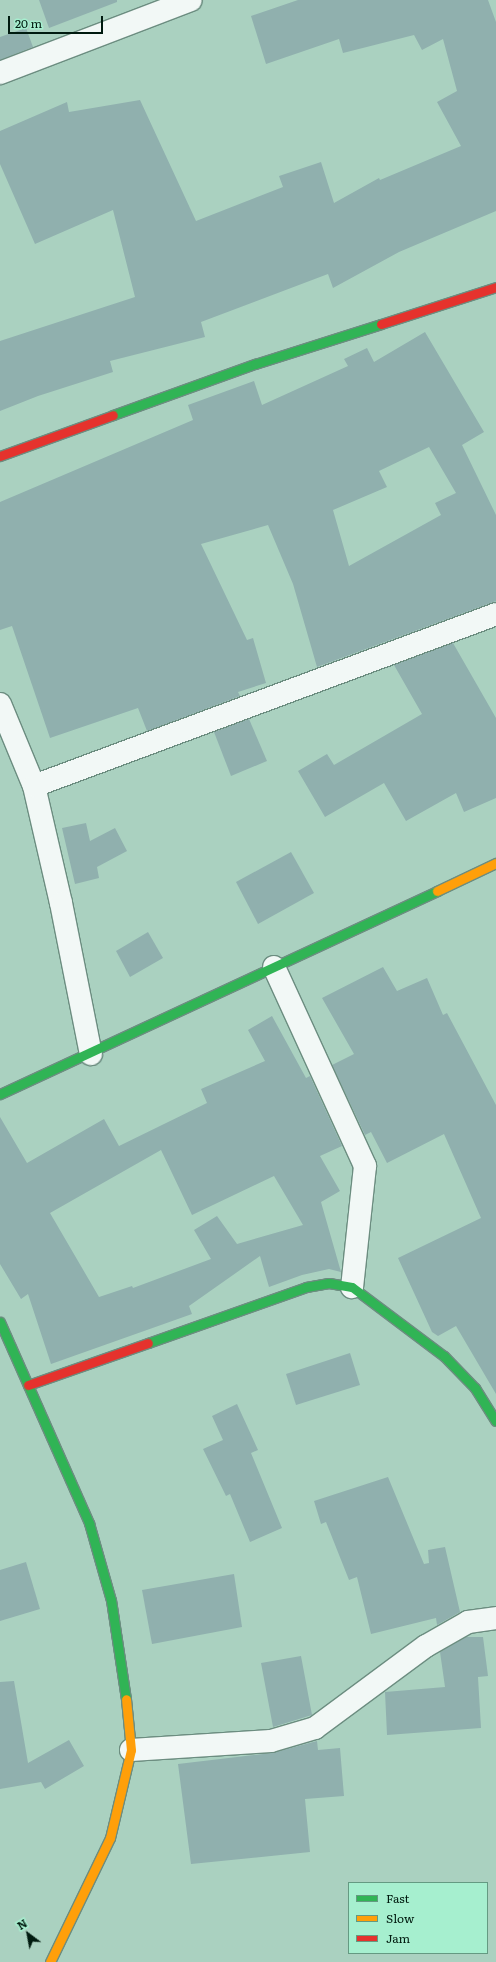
<!DOCTYPE html>
<html>
<head>
<meta charset="utf-8">
<style>
	body { margin:0 }
	#map { position:relative; width:496px; height:1962px; overflow:hidden; background:#aad1c0; font-family:Literata,serif }
	div>[style] { position:absolute }
	.building>* { inset:0; background:#90b0ae }
	.roads { filter:drop-shadow(1px 0 #6c8d80) drop-shadow(-1px 0 #6c8d80) drop-shadow(0 1px #6c8d80) drop-shadow(0 -1px #6c8d80) }
	.street>* { height:22px; margin:-11px; padding:0 11px; transform-origin:11px; border-radius:11px; background:#f2f8f6 }
	.fast>* { height:9px; margin:-4.5px; padding:0 4.5px; transform-origin:4.5px; border-radius:4.5px; background:#30b455 }
	.slow>* { height:9px; margin:-4.5px; padding:0 4.5px; transform-origin:4.5px; border-radius:4.5px; background:#ff9f0a }
	.jam>* { height:9px; margin:-4.5px; padding:0 4.5px; transform-origin:4.5px; border-radius:4.5px; background:#e5322d }
	span { translate:-50% -50%; white-space:nowrap; text-align:center; line-height:1.15; -webkit-text-stroke:3px #a6efcf; paint-order:stroke }
	.legend { position:absolute; left:348px; top:1882px; width:140px; height:72px; box-sizing:border-box; background:#a6efcf; border:1px solid #649a82; margin:0; padding:5px 7px; list-style:none; font-size:12px; color:#001a0f }
	.legend li { display:flex; align-items:center; gap:8px; height:20px }
	.legend b { width:20px; border:1px solid #649a82 }
	.north { position:absolute; left:8px; top:1914px; width:40px; height:40px; -webkit-text-stroke:3px #a6efcf; paint-order:stroke; rotate:328deg; font-size:11px; font-weight:700; line-height:16px; text-align:center; color:#001a0f }
	.north::after { content:''; display:block; margin:auto; width:14px; height:18px; background:#001a0f; clip-path:polygon(50% 0,100% 100%,50% 72%,0 100%) }
	.scale { position:absolute; left:8px; top:16px; width:95px; height:18px; box-sizing:border-box; border:2px solid #001a0f; border-top:0; padding-left:5px; font-size:12px; line-height:14px; white-space:nowrap; color:#001a0f; -webkit-text-stroke:3px #a6efcf; paint-order:stroke }
</style>
</head>
<body>
<div id="map">
	<div class="building">
		<div style="clip-path:polygon(39px 0,117px 0,117px 2px,49px 28px)"></div>
		<div style="clip-path:polygon(298px 0,488px 0,496px 22px,496px 211px,399px 252px,333px 288px,328px 274px,201px 322px,205px 337px,110px 361px,113px 372px,38px 396px,0 411px,0 341px,135px 297px,113px 210px,35px 244px,0 164px,0 131px,67px 102px,69px 112px,140px 100px,196px 221px,283px 187px,279px 176px,321px 162px,334px 203px,379px 178px,380px 180px,461px 146px,437px 102px,457px 91px,443px 39px,422px 50px,414px 35px,343px 53px,339px 39px,266px 64px,251px 16px)"></div>
		<div style="clip-path:polygon(26px 28px,33px 47px,0 60px,0 37px)"></div>
		<div style="clip-path:polygon(evenodd,425px 332px,484px 432px,462px 445px,496px 515px,496px 601px,317px 667px,293px 584px,268px 525px,201px 544px,247px 640px,253px 638px,266px 683px,238px 692px,240px 696px,147px 731px,138px 708px,50px 738px,12px 626px,0 630px,0 502px,193px 420px,188px 405px,254px 381px,262px 405px,348px 366px,344px 359px,367px 348px,374px 362px,425px 332px,429px 447px,456px 493px,435px 503px,441px 515px,349px 566px,333px 510px,387px 487px,379px 471px,429px 447px)"></div>
		<div style="clip-path:polygon(453px 643px,496px 718px,496px 798px,464px 812px,456px 793px,406px 821px,384px 783px,325px 817px,298px 771px,327px 754px,334px 765px,422px 714px,394px 665px)"></div>
		<div style="clip-path:polygon(249px 719px,267px 761px,231px 776px,214px 732px)"></div>
		<div style="clip-path:polygon(86px 823px,90px 841px,115px 828px,127px 851px,97px 867px,99px 878px,75px 884px,62px 828px)"></div>
		<div style="clip-path:polygon(291px 852px,314px 893px,258px 924px,236px 882px)"></div>
		<div style="clip-path:polygon(148px 932px,163px 958px,130px 977px,116px 951px)"></div>
		<div style="clip-path:polygon(383px 967px,397px 991px,427px 978px,443px 1015px,447px 1013px,496px 1105px,496px 1394px,456px 1326px,438px 1336px,432px 1332px,398px 1258px,481px 1218px,444px 1134px,387px 1163px,371px 1132px,365px 1135px,332px 1065px,354px 1054px,322px 998px)"></div>
		<div style="clip-path:polygon(evenodd,272px 1016px,306px 1078px,310px 1076px,342px 1146px,320px 1156px,340px 1191px,321px 1202px,341px 1272px,329px 1269px,302px 1275px,269px 1287px,260px 1256px,189px 1306px,192px 1314px,51px 1364px,28px 1294px,21px 1299px,0 1264px,0 1117px,27px 1163px,104px 1119px,119px 1146px,207px 1103px,201px 1089px,265px 1061px,248px 1030px,272px 1016px,161px 1150px,192px 1215px,274px 1176px,303px 1225px,237px 1244px,217px 1216px,194px 1230px,211px 1259px,133px 1288px,132px 1286px,99px 1297px,50px 1213px,161px 1150px)"></div>
		<div style="clip-path:polygon(350px 1353px,360px 1385px,296px 1405px,286px 1374px)"></div>
		<div style="clip-path:polygon(237px 1404px,258px 1450px,251px 1453px,282px 1528px,250px 1542px,230px 1494px,226px 1496px,203px 1449px,223px 1440px,212px 1416px)"></div>
		<div style="clip-path:polygon(388px 1477px,424px 1564px,429px 1563px,428px 1550px,445px 1547px,460px 1612px,437px 1625px,436px 1618px,371px 1634px,357px 1577px,349px 1580px,326px 1522px,321px 1524px,314px 1501px)"></div>
		<div style="clip-path:polygon(26px 1562px,40px 1609px,0 1621px,0 1570px)"></div>
		<div style="clip-path:polygon(234px 1574px,242px 1627px,152px 1644px,142px 1590px)"></div>
		<div style="clip-path:polygon(466px 1637px,483px 1637px,488px 1676px,478px 1677px,481px 1728px,387px 1735px,385px 1692px,445px 1687px,440px 1652px)"></div>
		<div style="clip-path:polygon(301px 1656px,312px 1715px,273px 1727px,261px 1663px)"></div>
		<div style="clip-path:polygon(14px 1681px,28px 1763px,69px 1740px,84px 1766px,45px 1789px,41px 1782px,0 1789px,0 1682px)"></div>
		<div style="clip-path:polygon(317px 1741px,318px 1750px,340px 1748px,344px 1796px,305px 1799px,310px 1852px,191px 1864px,178px 1764px,272px 1753px)"></div>
	</div>
	<div class="roads">
		<div class="street">
			<div style="left:0;top:73px;width:204px;rotate:-20.9deg"></div>
			<div style="left:0;top:704px;width:89px;rotate:67.5deg"></div>
			<div style="left:34px;top:786px;width:120px;rotate:77deg"></div>
			<div style="left:61px;top:903px;width:154px;rotate:78.8deg"></div>
			<div style="left:34px;top:786px;width:493px;rotate:-20.4deg"></div>
			<div style="left:274px;top:967px;width:219px;rotate:65.4deg"></div>
			<div style="left:365px;top:1166px;width:122px;rotate:96.1deg"></div>
			<div style="left:131px;top:1750px;width:140px;rotate:-3.7deg"></div>
			<div style="left:271px;top:1741px;width:46px;rotate:-16.5deg"></div>
			<div style="left:315px;top:1728px;width:138px;rotate:-36.5deg"></div>
			<div style="left:426px;top:1646px;width:48px;rotate:-29.7deg"></div>
			<div style="left:468px;top:1622px;width:28px;rotate:-8deg"></div>
		</div>
		<div class="fast">
			<div style="left:113px;top:415px;width:151px;rotate:-19.8deg"></div>
			<div style="left:255px;top:364px;width:132px;rotate:-17.6deg"></div>
			<div style="left:0;top:1094px;width:482px;rotate:-24.9deg"></div>
			<div style="left:0;top:1322px;width:220px;rotate:66.1deg"></div>
			<div style="left:89px;top:1523px;width:80px;rotate:74.1deg"></div>
			<div style="left:111px;top:1600px;width:100px;rotate:81.4deg"></div>
			<div style="left:148px;top:1343px;width:168px;rotate:-19.5deg"></div>
			<div style="left:306px;top:1287px;width:23px;rotate:-10deg"></div>
			<div style="left:329px;top:1283px;width:23px;rotate:10deg"></div>
			<div style="left:352px;top:1287px;width:115px;rotate:36.9deg"></div>
			<div style="left:444px;top:1356px;width:45px;rotate:45.9deg"></div>
			<div style="left:475px;top:1388px;width:39px;rotate:58deg"></div>
		</div>
		<div class="slow">
			<div style="left:437px;top:891px;width:65px;rotate:-25.4deg"></div>
			<div style="left:50px;top:1962px;width:138px;rotate:-64.2deg"></div>
			<div style="left:110px;top:1838px;width:90px;rotate:-76.6deg"></div>
			<div style="left:131px;top:1750px;width:51px;rotate:-95.6deg"></div>
		</div>
		<div class="jam">
			<div style="left:381px;top:324px;width:121px;rotate:-17.8deg"></div>
			<div style="left:0;top:456px;width:120px;rotate:-19.9deg"></div>
			<div style="left:28px;top:1385px;width:127px;rotate:-19.3deg"></div>
		</div>
	</div>
	<ul class="legend">
	<li><b style="height:5px;background:#30b455"></b>Fast</li>
	<li><b style="height:5px;background:#ff9f0a"></b>Slow</li>
	<li><b style="height:5px;background:#e5322d"></b>Jam</li>
	</ul>
	<div class="north">N</div>
	<div class="scale">20 m</div>
</div>
</body>
</html>
